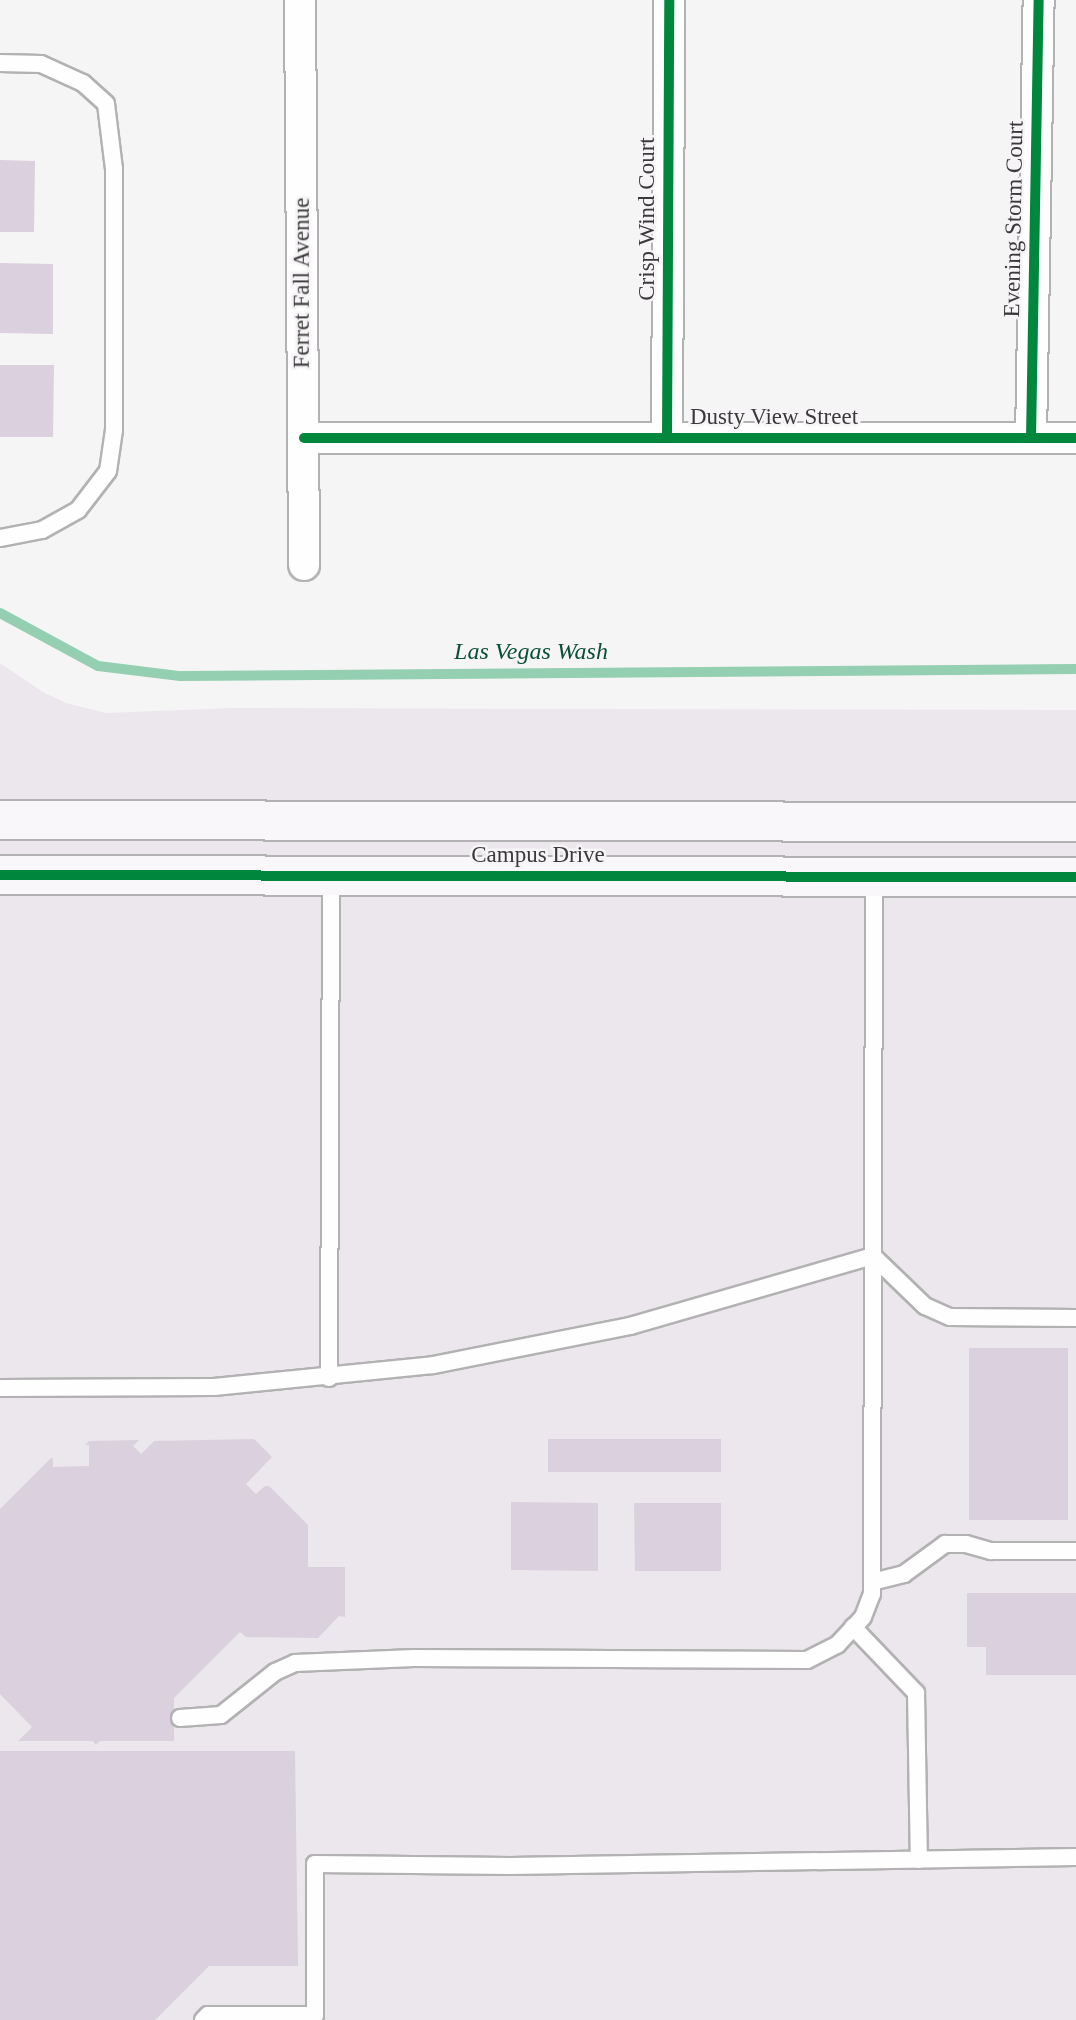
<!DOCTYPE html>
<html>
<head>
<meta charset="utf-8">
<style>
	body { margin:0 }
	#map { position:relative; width:1076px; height:2020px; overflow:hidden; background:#f6f5f6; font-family:Georgia,serif }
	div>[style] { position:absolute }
	.built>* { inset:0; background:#ece7ec }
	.stream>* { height:10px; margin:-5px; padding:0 5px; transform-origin:5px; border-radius:5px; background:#94cfb1 }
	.building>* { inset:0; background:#dbd0dd }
	.roads { filter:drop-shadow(2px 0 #b2b2b2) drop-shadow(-2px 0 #b2b2b2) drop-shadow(0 2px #b2b2b2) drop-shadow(0 -2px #b2b2b2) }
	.lane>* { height:16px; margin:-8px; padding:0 8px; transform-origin:8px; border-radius:8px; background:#fefefe }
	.street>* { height:30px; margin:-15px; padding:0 15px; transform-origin:15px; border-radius:15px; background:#fefefe }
	.secondary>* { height:38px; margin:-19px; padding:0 19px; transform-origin:19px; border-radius:19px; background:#f9f7fa }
	.cycleway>* { height:10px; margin:-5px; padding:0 5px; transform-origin:5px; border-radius:5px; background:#00873e }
	span { translate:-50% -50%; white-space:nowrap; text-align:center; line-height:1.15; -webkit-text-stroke:5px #f7f4f7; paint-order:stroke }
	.street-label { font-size:23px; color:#3b3a3b }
	.water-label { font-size:24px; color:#095034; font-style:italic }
</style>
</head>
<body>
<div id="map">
	<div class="built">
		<div style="clip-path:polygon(0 663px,43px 692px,66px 703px,106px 713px,232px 708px,1076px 710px,1076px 2020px,0 2020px)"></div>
	</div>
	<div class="stream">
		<div style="left:0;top:613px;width:111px;rotate:28.4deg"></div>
		<div style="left:98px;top:666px;width:83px;rotate:7deg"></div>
		<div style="left:180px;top:676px;width:896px;rotate:-0.45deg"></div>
	</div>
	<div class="building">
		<div style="clip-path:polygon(0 160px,35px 161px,34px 232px,0 232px)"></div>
		<div style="clip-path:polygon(0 263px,53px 264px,53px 334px,0 333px)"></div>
		<div style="clip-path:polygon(0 365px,54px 365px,53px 437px,0 437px)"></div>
		<div style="clip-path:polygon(969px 1348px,1068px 1348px,1068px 1520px,969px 1520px)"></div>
		<div style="clip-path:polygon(254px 1439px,272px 1457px,246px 1484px,256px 1494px,265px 1486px,269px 1486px,308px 1525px,308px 1567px,345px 1567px,345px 1617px,339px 1616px,318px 1638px,246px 1637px,240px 1632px,174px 1698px,174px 1741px,100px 1741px,96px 1745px,93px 1741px,18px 1741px,32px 1727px,0 1694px,0 1509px,51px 1458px,53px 1458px,53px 1467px,89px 1466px,89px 1445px,85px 1445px,89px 1441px,139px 1440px,133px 1446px,141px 1454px,154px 1441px)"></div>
		<div style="clip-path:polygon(548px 1439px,721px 1439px,721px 1472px,548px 1472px)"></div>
		<div style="clip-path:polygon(511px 1502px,598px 1503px,598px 1571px,511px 1570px)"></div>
		<div style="clip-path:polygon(634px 1503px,721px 1503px,721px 1571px,635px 1571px)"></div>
		<div style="clip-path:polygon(967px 1593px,1076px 1593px,1076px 1675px,986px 1675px,986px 1647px,967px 1647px)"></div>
		<div style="clip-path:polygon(0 1751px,295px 1751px,298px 1966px,209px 1966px,155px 2020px,0 2020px)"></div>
	</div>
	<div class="roads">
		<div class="lane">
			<div style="left:0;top:63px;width:41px;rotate:1.4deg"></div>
			<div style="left:41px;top:64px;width:46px;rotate:24.3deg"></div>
			<div style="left:83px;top:83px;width:31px;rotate:42deg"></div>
			<div style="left:106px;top:104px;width:65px;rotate:83deg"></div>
			<div style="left:114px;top:169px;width:261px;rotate:90deg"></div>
			<div style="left:114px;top:430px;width:41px;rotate:98.3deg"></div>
			<div style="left:108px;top:471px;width:49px;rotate:127.6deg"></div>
			<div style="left:78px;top:510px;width:41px;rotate:150.9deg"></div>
			<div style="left:42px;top:530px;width:43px;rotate:169.2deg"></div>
			<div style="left:329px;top:1378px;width:503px;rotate:-89.77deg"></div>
			<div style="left:0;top:1388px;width:214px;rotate:-0.3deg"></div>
			<div style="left:214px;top:1387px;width:220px;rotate:-5.7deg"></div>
			<div style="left:433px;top:1365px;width:201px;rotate:-11.2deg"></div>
			<div style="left:630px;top:1326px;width:253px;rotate:-16.1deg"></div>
			<div style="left:873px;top:1256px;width:72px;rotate:43.9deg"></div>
			<div style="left:925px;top:1306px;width:27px;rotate:24deg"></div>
			<div style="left:950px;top:1317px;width:126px;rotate:0.5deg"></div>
			<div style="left:872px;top:1582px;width:33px;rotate:-14deg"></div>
			<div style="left:904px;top:1574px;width:51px;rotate:-36.2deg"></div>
			<div style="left:945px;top:1544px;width:21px"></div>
			<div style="left:966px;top:1544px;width:26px;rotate:16deg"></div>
			<div style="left:991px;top:1551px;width:85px"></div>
			<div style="left:853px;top:1627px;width:91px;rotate:46.3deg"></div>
			<div style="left:916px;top:1693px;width:167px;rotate:89deg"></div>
			<div style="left:180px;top:1718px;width:41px;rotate:-4.2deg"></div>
			<div style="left:221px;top:1715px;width:69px;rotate:-38.5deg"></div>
			<div style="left:275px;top:1672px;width:22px;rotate:-24deg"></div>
			<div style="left:295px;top:1663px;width:119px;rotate:-2.4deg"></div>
			<div style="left:414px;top:1658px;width:393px;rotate:0.3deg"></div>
			<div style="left:807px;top:1660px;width:34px;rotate:-27deg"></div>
			<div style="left:837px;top:1645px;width:38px;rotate:-47deg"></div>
			<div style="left:863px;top:1617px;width:25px;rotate:-69deg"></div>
			<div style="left:872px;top:1594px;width:718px;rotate:-89.84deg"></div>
			<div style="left:203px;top:2020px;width:7px;rotate:-45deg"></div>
			<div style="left:208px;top:2015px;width:107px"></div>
			<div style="left:315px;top:2015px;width:151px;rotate:-90deg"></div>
			<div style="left:315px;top:1864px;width:195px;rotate:0.6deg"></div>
			<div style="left:510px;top:1866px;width:566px;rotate:-0.91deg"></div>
		</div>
		<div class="street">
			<div style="left:300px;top:0;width:565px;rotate:89.59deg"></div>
			<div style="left:304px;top:438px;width:772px"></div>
			<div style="left:667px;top:438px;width:438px;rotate:-89.7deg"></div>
			<div style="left:1031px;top:438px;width:438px;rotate:-89deg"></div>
		</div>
		<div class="secondary">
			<div style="left:0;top:820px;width:1076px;rotate:0.11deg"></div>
			<div style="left:0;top:875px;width:1076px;rotate:0.11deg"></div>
		</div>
	</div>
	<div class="cycleway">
		<div style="left:304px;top:438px;width:772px"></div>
		<div style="left:667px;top:438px;width:438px;rotate:-89.7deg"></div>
		<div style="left:1031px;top:438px;width:438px;rotate:-89deg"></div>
		<div style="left:0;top:875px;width:1076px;rotate:0.11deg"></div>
	</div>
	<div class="street-label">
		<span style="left:647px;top:219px;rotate:-90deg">Crisp Wind Court</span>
		<span style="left:1014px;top:219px;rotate:-89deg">Evening Storm Court</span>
		<span style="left:302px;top:283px;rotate:-90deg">Ferret Fall Avenue</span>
		<span style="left:774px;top:417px">Dusty View Street</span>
		<span style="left:538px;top:855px">Campus Drive</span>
	</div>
	<div class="water-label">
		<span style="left:531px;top:652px">Las Vegas Wash</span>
	</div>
</div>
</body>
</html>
